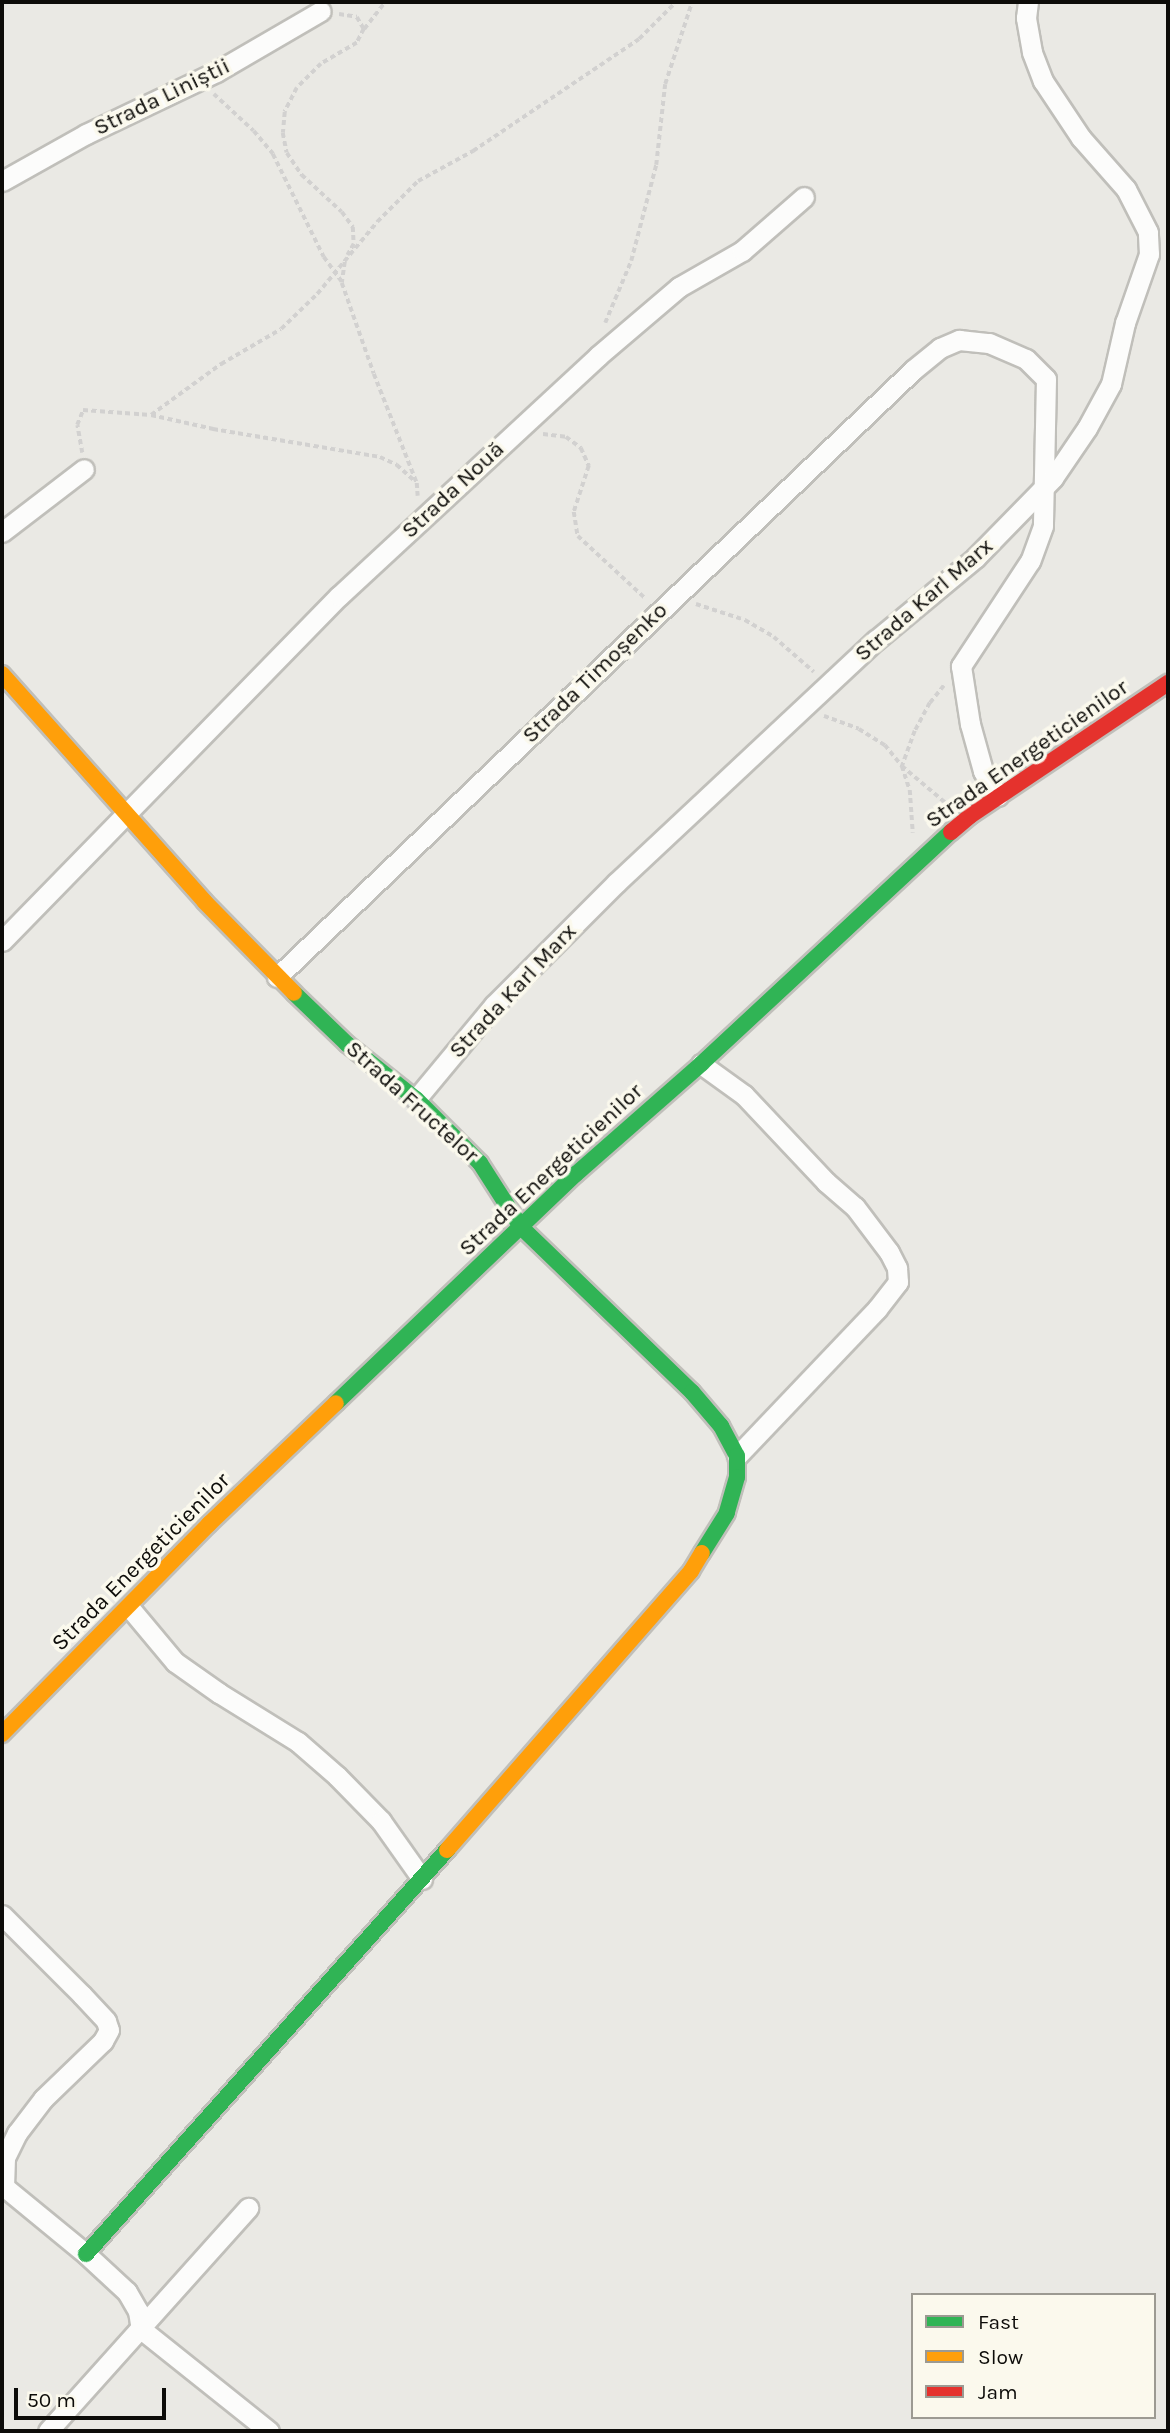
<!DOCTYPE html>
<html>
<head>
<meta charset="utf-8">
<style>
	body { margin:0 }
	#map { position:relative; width:1170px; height:2433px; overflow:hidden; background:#eae9e4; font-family:Karla,sans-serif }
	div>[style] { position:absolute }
	.path>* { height:3.5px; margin-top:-1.75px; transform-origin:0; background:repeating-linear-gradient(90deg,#d2d1d0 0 5px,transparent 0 8.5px) }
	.roads { filter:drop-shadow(2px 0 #c0bfba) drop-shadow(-2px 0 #c0bfba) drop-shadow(0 2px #c0bfba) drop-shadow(0 -2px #c0bfba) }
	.street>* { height:19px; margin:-9.5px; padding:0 9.5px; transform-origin:9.5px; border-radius:9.5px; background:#fcfcfb }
	.fast>* { height:16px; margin:-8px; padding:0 8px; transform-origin:8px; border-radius:8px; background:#30b455 }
	.slow>* { height:16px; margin:-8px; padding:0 8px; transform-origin:8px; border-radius:8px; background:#ff9f0a }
	.jam>* { height:16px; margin:-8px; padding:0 8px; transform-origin:8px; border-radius:8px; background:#e5322d }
	span { translate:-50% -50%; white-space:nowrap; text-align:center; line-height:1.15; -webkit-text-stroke:7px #fbf9ed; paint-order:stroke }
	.street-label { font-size:23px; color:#0d0c09 }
	.frame { position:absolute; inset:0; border:4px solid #0d0c09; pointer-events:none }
	.legend { position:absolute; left:911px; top:2293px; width:245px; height:126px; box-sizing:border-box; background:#fbf9ed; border:2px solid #9c9a92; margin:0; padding:9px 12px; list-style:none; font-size:21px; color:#0d0c09 }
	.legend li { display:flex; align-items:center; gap:14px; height:35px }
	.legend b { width:35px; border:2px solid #9c9a92 }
	.scale { position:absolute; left:14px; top:2388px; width:152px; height:32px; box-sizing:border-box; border:4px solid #0d0c09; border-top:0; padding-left:9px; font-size:21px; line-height:24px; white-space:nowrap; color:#0d0c09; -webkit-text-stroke:5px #fbf9ed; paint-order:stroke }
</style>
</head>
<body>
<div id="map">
	<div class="path">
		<div style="left:339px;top:14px;width:18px;rotate:9deg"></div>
		<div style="left:357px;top:17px;width:14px;rotate:60deg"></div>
		<div style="left:364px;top:29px;width:16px;rotate:117deg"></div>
		<div style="left:357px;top:43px;width:42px;rotate:149.7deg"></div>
		<div style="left:321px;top:64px;width:34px;rotate:135deg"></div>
		<div style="left:297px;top:88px;width:27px;rotate:117deg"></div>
		<div style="left:285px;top:112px;width:21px;rotate:95deg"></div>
		<div style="left:283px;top:133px;width:20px;rotate:79deg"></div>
		<div style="left:287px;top:153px;width:27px;rotate:56deg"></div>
		<div style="left:302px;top:175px;width:54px;rotate:42.8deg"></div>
		<div style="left:342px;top:212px;width:19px;rotate:54deg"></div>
		<div style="left:353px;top:227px;width:17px;rotate:87deg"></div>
		<div style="left:354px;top:244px;width:13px;rotate:119deg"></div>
		<div style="left:364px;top:29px;width:34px;rotate:-52deg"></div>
		<div style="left:214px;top:94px;width:54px;rotate:42.8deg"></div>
		<div style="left:254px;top:131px;width:30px;rotate:50deg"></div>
		<div style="left:273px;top:154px;width:115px;rotate:63.7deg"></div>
		<div style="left:324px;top:257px;width:31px;rotate:54deg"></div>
		<div style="left:345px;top:262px;width:21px;rotate:98deg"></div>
		<div style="left:342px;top:283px;width:96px;rotate:70.6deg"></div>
		<div style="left:374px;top:374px;width:117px;rotate:68.5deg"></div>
		<div style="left:417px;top:483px;width:13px;rotate:86deg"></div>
		<div style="left:605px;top:323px;width:67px;rotate:-67.2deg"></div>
		<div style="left:631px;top:261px;width:99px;rotate:-75.4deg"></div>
		<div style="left:656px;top:165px;width:81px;rotate:-83.7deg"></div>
		<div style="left:665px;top:84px;width:86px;rotate:-71.8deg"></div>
		<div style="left:151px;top:415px;width:87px;rotate:-36.1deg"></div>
		<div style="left:221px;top:364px;width:69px;rotate:-30.3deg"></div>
		<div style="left:281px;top:329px;width:50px;rotate:-44.2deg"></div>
		<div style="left:317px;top:294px;width:94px;rotate:-50.2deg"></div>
		<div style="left:377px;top:222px;width:58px;rotate:-45deg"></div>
		<div style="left:418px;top:181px;width:63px;rotate:-28.6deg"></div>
		<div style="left:473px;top:151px;width:200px;rotate:-34deg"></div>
		<div style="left:639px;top:39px;width:52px;rotate:-45deg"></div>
		<div style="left:543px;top:434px;width:23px;rotate:7deg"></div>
		<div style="left:566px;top:437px;width:19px;rotate:36deg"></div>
		<div style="left:581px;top:448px;width:20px;rotate:66deg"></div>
		<div style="left:589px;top:466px;width:48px;rotate:108.1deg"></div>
		<div style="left:574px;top:512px;width:24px;rotate:81deg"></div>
		<div style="left:578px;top:536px;width:93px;rotate:42.8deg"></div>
		<div style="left:82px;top:453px;width:28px;rotate:-100deg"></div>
		<div style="left:77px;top:425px;width:16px;rotate:-68deg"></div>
		<div style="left:83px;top:410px;width:68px;rotate:4.2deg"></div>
		<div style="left:151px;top:415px;width:64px;rotate:12.7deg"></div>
		<div style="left:213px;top:429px;width:169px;rotate:9.5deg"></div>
		<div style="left:380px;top:457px;width:19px;rotate:25deg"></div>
		<div style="left:397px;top:465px;width:24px;rotate:42deg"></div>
		<div style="left:696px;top:604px;width:52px;rotate:18.1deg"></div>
		<div style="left:745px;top:620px;width:34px;rotate:30deg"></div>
		<div style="left:774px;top:637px;width:53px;rotate:41.2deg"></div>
		<div style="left:944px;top:686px;width:22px;rotate:129deg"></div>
		<div style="left:930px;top:703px;width:32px;rotate:118deg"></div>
		<div style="left:915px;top:731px;width:37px;rotate:110deg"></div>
		<div style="left:902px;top:766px;width:59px;rotate:40.2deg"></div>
		<div style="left:824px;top:716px;width:37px;rotate:20deg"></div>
		<div style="left:859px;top:729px;width:31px;rotate:32deg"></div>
		<div style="left:885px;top:745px;width:27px;rotate:51deg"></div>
		<div style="left:902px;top:766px;width:25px;rotate:72deg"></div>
		<div style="left:910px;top:790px;width:43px;rotate:86deg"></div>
	</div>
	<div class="roads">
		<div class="street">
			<div style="left:2px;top:181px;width:96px;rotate:-29.2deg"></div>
			<div style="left:86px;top:134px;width:144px;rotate:-25.5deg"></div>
			<div style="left:216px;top:72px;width:121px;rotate:-30.2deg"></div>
			<div style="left:2px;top:532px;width:103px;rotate:-37.5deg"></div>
			<div style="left:2px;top:941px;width:482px;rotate:-45.7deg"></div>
			<div style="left:339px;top:596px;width:353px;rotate:-42.8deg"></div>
			<div style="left:598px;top:356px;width:106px;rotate:-40.4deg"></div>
			<div style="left:679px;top:287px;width:73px;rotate:-29.7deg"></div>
			<div style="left:742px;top:251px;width:82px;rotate:-41.1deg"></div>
			<div style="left:277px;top:977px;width:879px;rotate:-43.66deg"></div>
			<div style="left:913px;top:370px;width:35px;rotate:-39deg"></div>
			<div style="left:940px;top:348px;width:21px;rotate:-23deg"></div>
			<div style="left:959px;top:340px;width:30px;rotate:6deg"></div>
			<div style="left:989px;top:343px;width:40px;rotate:23.4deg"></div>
			<div style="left:1026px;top:359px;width:28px;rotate:45deg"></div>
			<div style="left:1046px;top:379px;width:147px;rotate:91.2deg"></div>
			<div style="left:1043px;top:526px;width:37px;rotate:110deg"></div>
			<div style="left:1030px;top:561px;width:126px;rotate:123.3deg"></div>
			<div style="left:961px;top:666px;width:59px;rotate:81.2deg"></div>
			<div style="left:970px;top:724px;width:49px;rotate:74.5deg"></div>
			<div style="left:983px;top:771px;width:29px;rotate:59deg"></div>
			<div style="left:701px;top:1064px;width:53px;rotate:35.8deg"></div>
			<div style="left:744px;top:1095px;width:120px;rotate:46.7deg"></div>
			<div style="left:826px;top:1182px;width:38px;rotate:41deg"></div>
			<div style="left:855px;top:1207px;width:56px;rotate:52.9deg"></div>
			<div style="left:889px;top:1252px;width:18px;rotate:63deg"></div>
			<div style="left:897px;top:1268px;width:14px;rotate:86deg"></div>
			<div style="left:898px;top:1282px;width:34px;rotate:128deg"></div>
			<div style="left:877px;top:1309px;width:203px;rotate:133.6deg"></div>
			<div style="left:416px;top:1099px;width:122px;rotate:-50.3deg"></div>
			<div style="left:494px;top:1005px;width:173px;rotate:-45deg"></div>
			<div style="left:616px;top:883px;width:356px;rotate:-43.1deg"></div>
			<div style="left:876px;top:640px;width:129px;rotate:-39.6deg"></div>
			<div style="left:975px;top:558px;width:112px;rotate:-45.7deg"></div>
			<div style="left:1053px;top:478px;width:60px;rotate:-55.8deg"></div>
			<div style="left:1087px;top:428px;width:50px;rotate:-61.4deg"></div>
			<div style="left:1111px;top:384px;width:63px;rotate:-77.1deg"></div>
			<div style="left:1125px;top:323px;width:73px;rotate:-70.8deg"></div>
			<div style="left:1149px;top:254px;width:22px;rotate:-93deg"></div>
			<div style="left:1148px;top:232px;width:48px;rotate:-117.1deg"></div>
			<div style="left:1126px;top:189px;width:68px;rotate:-131.4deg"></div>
			<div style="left:1081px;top:138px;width:69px;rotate:-123.7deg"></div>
			<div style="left:1043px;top:81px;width:31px;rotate:-111deg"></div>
			<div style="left:1032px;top:52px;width:35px;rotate:-100deg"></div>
			<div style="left:1026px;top:18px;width:16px;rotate:-83deg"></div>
			<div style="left:129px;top:1607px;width:72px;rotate:50.1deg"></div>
			<div style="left:175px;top:1662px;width:54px;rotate:35.2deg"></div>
			<div style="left:219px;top:1693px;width:93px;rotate:31.8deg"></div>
			<div style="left:298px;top:1742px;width:52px;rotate:41.1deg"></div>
			<div style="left:337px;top:1776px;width:63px;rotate:45.6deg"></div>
			<div style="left:381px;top:1821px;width:71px;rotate:54.7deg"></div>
			<div style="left:2px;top:1915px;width:113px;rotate:45deg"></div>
			<div style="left:82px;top:1995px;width:35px;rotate:47deg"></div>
			<div style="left:106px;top:2021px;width:9px;rotate:72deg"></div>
			<div style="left:109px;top:2030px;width:13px;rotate:119deg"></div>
			<div style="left:103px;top:2041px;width:83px;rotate:136deg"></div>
			<div style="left:43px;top:2099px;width:43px;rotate:127.4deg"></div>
			<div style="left:17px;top:2133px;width:28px;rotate:116deg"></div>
			<div style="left:5px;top:2158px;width:30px;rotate:92deg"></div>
			<div style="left:2px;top:2185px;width:109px;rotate:39.4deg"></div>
			<div style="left:86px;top:2254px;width:56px;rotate:42.8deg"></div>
			<div style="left:127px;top:2292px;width:22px;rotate:60deg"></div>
			<div style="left:138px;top:2311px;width:18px;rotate:81deg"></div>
			<div style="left:141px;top:2329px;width:164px;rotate:38.6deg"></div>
			<div style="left:48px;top:2431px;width:300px;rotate:-48.1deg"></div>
		</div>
		<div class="fast">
			<div style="left:294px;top:993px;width:74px;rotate:43.9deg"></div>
			<div style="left:347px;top:1044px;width:88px;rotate:38.6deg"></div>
			<div style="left:416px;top:1099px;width:91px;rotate:45deg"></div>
			<div style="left:480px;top:1163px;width:76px;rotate:57.4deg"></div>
			<div style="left:521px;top:1227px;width:238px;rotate:44deg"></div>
			<div style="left:692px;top:1392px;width:45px;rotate:49.5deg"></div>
			<div style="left:721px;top:1426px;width:34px;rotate:62deg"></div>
			<div style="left:737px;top:1456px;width:21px;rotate:90deg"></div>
			<div style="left:737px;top:1477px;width:37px;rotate:106deg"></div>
			<div style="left:727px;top:1513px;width:47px;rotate:122deg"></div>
			<div style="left:336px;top:1403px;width:332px;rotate:-43.7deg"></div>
			<div style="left:576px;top:1174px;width:167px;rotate:-41.3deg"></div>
			<div style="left:701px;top:1064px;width:341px;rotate:-42.9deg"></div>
			<div style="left:86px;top:2254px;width:542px;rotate:-48.22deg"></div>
		</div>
		<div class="slow">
			<div style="left:2px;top:674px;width:305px;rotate:48.3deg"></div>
			<div style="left:205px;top:902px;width:127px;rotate:45.6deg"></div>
			<div style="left:2px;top:1734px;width:295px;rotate:-45.4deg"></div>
			<div style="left:209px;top:1524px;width:175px;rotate:-43.6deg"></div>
			<div style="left:447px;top:1850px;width:371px;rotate:-48.8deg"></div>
			<div style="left:691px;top:1571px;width:21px;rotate:-59deg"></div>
		</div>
		<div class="jam">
			<div style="left:951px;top:832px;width:25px;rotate:-40deg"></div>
			<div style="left:970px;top:816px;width:239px;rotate:-33.9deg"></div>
		</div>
	</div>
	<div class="street-label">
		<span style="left:162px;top:97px;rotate:-26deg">Strada Liniștii</span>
		<span style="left:453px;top:490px;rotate:-43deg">Strada Nouă</span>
		<span style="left:924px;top:600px;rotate:-41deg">Strada Karl Marx</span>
		<span style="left:595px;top:673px;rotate:-44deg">Strada Timoșenko</span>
		<span style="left:1027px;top:754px;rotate:-35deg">Strada Energeticienilor</span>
		<span style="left:513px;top:991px;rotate:-47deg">Strada Karl Marx</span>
		<span style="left:412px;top:1102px;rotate:42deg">Strada Fructelor</span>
		<span style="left:551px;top:1170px;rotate:-43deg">Strada Energeticienilor</span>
		<span style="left:141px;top:1562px;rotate:-45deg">Strada Energeticienilor</span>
	</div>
	<div class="frame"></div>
	<ul class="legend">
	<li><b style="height:9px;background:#30b455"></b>Fast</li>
	<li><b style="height:9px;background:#ff9f0a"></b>Slow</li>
	<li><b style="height:9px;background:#e5322d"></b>Jam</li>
	</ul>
	<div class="scale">50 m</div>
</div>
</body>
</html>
